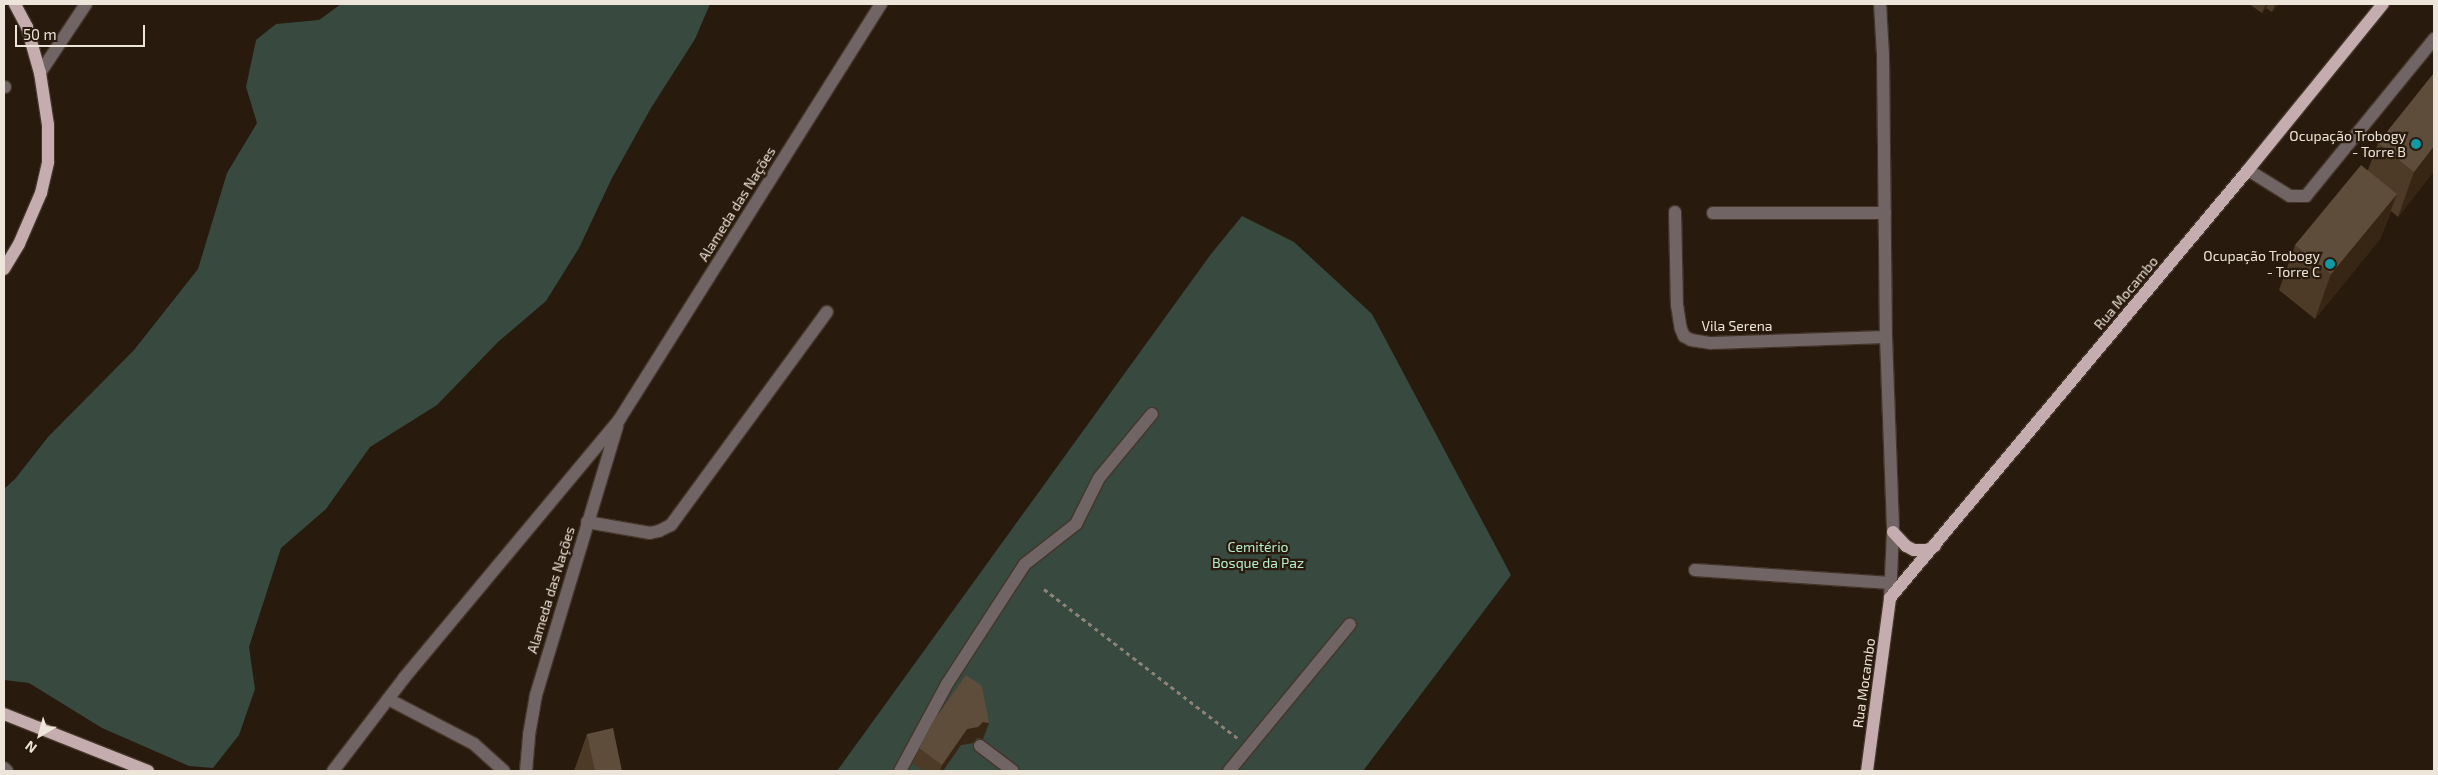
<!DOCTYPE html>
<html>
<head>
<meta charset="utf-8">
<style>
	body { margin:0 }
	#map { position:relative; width:2438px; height:775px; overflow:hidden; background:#281a0c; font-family:"Exo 2",sans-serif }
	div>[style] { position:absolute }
	.green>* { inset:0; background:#38493f }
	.path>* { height:3px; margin-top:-1.5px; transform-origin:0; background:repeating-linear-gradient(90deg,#8e8377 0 4px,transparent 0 8px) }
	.roads { filter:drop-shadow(1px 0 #443629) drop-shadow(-1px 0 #443629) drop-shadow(0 1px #443629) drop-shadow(0 -1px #443629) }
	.minor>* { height:12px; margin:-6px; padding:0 6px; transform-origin:6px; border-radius:6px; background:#706465 }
	.major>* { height:12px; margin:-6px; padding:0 6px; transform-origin:6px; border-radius:6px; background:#c5adaf }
	.wall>* { inset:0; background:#4d3b27 }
	.shaded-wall>* { inset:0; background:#372614 }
	.building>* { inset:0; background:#5e4d3b }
	.dots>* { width:14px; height:14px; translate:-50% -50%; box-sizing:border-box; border:2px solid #281a0c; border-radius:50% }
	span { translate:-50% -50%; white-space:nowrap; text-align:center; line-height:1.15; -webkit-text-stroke:4.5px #281a0c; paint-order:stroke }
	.poi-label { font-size:14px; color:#ede4da }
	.right { translate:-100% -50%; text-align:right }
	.street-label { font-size:14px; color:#ede4da }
	.park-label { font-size:14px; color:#b5eecf }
	.frame { position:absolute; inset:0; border:5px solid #ede4da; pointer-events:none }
	.north { position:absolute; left:15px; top:710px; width:50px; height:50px; -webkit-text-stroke:4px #281a0c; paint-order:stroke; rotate:217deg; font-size:14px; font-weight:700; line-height:20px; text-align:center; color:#ede4da }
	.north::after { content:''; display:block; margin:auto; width:18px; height:22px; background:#ede4da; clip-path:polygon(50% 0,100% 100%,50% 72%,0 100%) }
	.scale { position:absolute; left:15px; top:25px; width:130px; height:22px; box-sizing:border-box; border:2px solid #ede4da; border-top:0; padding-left:6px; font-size:15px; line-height:18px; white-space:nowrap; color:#ede4da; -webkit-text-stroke:4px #281a0c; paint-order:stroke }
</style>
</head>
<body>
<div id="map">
	<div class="green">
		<div style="clip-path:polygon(341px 4px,710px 4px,695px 39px,651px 108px,612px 178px,579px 248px,546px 301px,498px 342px,437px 405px,370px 447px,326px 509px,281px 548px,249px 647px,255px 689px,239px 735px,213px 768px,189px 766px,102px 728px,29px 683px,4px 680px,4px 489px,15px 479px,48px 437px,134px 350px,198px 269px,227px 173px,257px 123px,246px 87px,256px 40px,276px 24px,319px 20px)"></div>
		<div style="clip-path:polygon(1242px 216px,1294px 242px,1372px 314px,1511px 575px,1363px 771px,837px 771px,1211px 254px)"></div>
	</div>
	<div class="path">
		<div style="left:1044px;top:589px;width:246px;rotate:37.6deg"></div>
	</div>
	<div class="roads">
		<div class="minor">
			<div style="left:1880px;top:4px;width:50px;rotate:86.6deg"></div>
			<div style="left:1883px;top:54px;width:283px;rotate:89.4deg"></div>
			<div style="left:1886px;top:337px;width:195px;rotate:87.9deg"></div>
			<div style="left:1893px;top:532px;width:66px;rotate:92.6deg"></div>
			<div style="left:40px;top:73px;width:83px;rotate:-56.3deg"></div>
			<div style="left:4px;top:87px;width:1px"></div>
			<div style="left:2248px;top:170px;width:49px;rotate:31.8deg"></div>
			<div style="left:2290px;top:196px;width:16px"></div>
			<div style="left:2306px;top:196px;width:203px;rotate:-50.8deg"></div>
			<div style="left:1675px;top:212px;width:93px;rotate:88.8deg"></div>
			<div style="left:1677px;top:305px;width:24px;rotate:81deg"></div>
			<div style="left:1681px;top:329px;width:8px;rotate:67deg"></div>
			<div style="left:1684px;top:336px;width:8px;rotate:30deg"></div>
			<div style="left:1691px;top:340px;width:20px;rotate:9deg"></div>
			<div style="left:1711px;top:343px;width:175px;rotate:-2deg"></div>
			<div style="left:1713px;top:213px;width:172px"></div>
			<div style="left:587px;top:522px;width:64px;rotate:9.9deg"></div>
			<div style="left:650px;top:533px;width:9px;rotate:-13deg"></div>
			<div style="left:659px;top:531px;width:13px;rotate:-27deg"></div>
			<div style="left:671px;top:525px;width:264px;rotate:-53.8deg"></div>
			<div style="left:1695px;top:570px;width:196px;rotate:3.8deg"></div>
			<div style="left:388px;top:699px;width:97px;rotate:27.6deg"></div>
			<div style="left:474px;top:744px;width:40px;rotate:42deg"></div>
			<div style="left:980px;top:746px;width:41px;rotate:37.1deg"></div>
			<div style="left:4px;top:768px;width:4px;rotate:45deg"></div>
			<div style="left:333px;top:771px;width:117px;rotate:-52.6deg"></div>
			<div style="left:404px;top:678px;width:336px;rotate:-50.2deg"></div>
			<div style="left:619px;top:420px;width:492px;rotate:-57.8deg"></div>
			<div style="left:526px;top:771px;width:36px;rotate:-85deg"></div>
			<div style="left:529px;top:735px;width:41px;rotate:-80.1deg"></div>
			<div style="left:536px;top:695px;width:281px;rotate:-73.2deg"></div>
			<div style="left:900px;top:771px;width:99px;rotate:-61.6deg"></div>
			<div style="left:947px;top:684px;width:143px;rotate:-57deg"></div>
			<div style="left:1025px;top:564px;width:65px;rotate:-38.1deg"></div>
			<div style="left:1076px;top:524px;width:51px;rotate:-63.4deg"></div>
			<div style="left:1099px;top:478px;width:83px;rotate:-50.4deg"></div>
			<div style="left:1229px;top:771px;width:190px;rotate:-50.5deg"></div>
		</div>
		<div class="major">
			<div style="left:4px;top:269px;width:29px;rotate:-59deg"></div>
			<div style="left:19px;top:244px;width:56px;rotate:-66.7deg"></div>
			<div style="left:41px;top:193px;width:32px;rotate:-77deg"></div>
			<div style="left:48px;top:162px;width:37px;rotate:-90deg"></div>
			<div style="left:48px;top:125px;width:53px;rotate:-98.7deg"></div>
			<div style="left:40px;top:73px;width:48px;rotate:-105.8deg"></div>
			<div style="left:27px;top:27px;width:26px;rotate:-118deg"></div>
			<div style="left:1893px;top:532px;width:19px;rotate:47deg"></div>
			<div style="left:1906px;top:546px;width:9px;rotate:27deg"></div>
			<div style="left:1914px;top:550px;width:13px"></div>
			<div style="left:1927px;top:550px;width:9px;rotate:-27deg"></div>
			<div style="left:4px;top:714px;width:155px;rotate:21.6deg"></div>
			<div style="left:1867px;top:771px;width:175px;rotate:-82.4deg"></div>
			<div style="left:1890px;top:598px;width:558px;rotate:-50.09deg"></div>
			<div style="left:2248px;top:170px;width:214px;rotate:-50.9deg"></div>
		</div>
	</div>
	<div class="wall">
		<div style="clip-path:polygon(2249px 4px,2279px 4px,2272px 12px,2266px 8px,2262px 13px)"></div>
		<div style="clip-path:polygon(2434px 73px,2434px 171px,2398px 217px,2391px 211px,2380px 239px,2315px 319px,2279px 290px,2295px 245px,2368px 170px,2378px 143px)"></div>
		<div style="clip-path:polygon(966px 675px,983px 739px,977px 738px,973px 743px,961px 745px,943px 771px,924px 771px,913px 764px,919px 748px)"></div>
		<div style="clip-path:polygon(587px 734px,622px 771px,574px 771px)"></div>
	</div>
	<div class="shaded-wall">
		<div style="clip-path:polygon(2266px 4px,2268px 4px,2266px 8px,2262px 13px)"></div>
		<div style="clip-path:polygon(2275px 4px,2279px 4px,2272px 12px)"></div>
		<div style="clip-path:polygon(2434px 146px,2434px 171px,2398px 217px,2414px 172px)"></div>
		<div style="clip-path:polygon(2397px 194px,2380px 239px,2315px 319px,2331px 274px)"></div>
		<div style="clip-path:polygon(983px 722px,989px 723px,983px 739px,977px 738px,973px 743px,961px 745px,943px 771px,940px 771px,942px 765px,967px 729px)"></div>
	</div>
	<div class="building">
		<div style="clip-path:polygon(2434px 73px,2434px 146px,2414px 172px,2378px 143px)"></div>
		<div style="clip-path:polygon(2361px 165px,2397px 194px,2331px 274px,2295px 245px)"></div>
		<div style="clip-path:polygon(966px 675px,982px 686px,989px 723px,983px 722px,978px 727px,967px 729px,942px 765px,919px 748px,932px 723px)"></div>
		<div style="clip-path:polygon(613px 728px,622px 771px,595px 771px,587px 734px)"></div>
	</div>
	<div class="dots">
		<div style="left:2416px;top:144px;background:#0f9aa8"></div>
		<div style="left:2330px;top:264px;background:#0f9aa8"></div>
	</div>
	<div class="poi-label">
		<span class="right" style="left:2406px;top:144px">Ocupação Trobogy<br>- Torre B</span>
		<span class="right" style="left:2320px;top:264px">Ocupação Trobogy<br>- Torre C</span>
	</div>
	<div class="street-label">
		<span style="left:737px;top:204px;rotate:-58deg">Alameda das Nações</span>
		<span style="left:2126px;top:293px;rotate:-50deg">Rua Mocambo</span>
		<span style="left:1737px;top:326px">Vila Serena</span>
		<span style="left:551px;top:590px;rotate:-73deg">Alameda das Nações</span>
		<span style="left:1864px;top:683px;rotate:-82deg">Rua Mocambo</span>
	</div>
	<div class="park-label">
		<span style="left:1258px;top:555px">Cemitério<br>Bosque da Paz</span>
	</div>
	<div class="frame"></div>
	<div class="north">N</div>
	<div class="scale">50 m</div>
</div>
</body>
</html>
